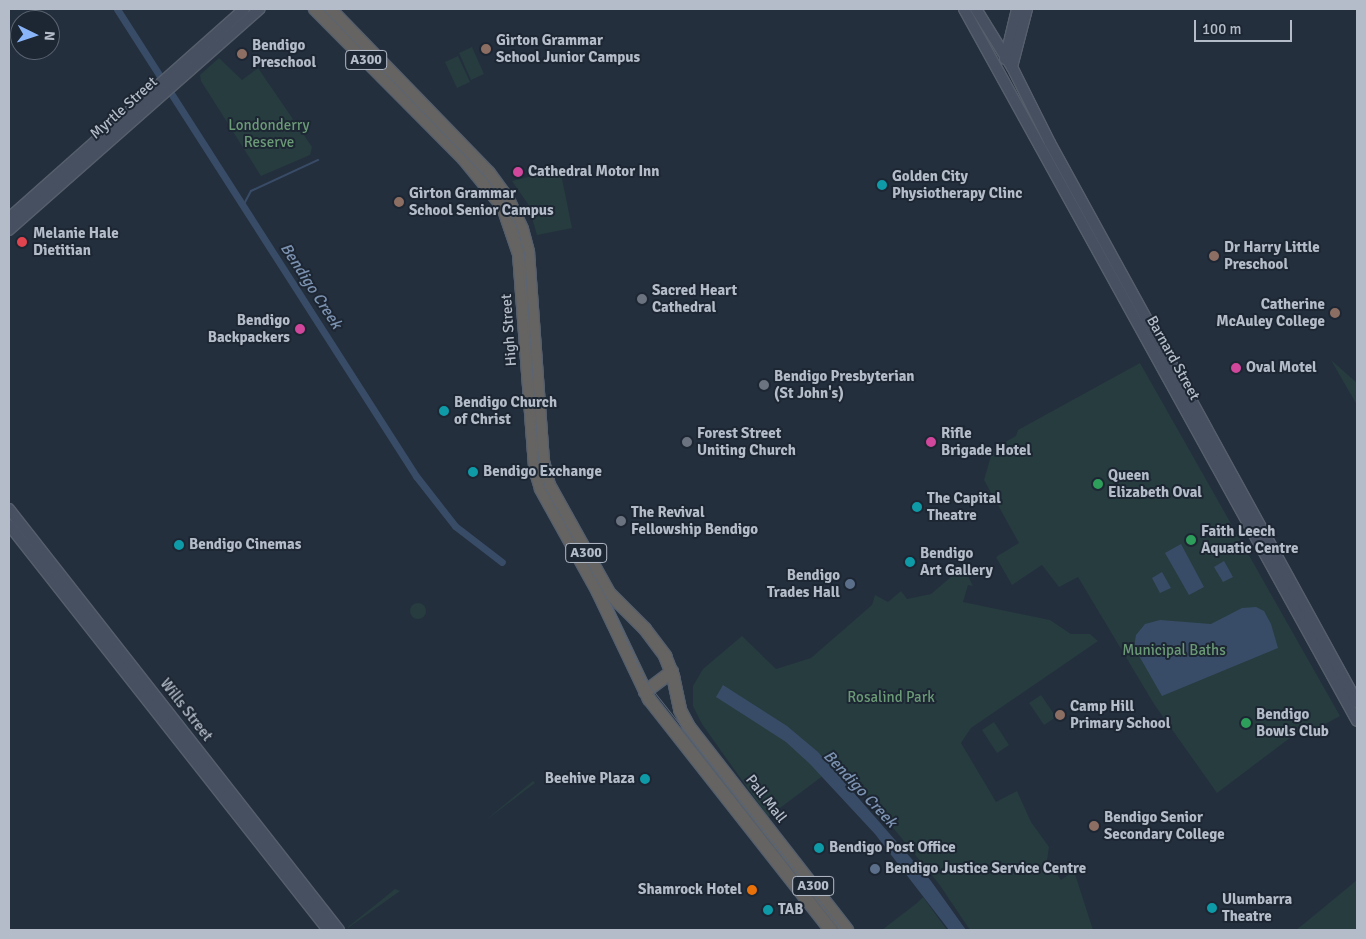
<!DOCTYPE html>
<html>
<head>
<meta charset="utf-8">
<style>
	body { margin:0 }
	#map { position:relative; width:1366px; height:939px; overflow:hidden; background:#242f3e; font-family:Signika,sans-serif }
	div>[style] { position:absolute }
	.green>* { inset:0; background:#263c3f }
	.round { border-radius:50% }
	.water>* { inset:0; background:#394c67 }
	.stream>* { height:2px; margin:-1px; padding:0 1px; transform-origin:1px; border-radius:1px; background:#394c67 }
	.canal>* { height:7px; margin:-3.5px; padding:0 3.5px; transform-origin:3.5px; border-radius:3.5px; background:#394c67 }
	.roads { filter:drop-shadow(1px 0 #565f6c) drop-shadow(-1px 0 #565f6c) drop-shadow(0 1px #565f6c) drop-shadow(0 -1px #565f6c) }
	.secondary>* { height:10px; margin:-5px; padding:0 5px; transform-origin:5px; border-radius:5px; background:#465061 }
	.trunk>* { height:12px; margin:-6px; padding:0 6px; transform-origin:6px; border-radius:6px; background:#656462 }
	.tram>* { height:1px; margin:-0.5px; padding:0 0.5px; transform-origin:0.5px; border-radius:0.5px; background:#5a6575 }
	.dots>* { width:14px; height:14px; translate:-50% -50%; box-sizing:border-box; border:2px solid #1d2633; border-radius:50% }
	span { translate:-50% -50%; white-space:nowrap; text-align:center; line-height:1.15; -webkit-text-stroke:4px #1d2633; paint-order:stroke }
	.shield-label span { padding:1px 4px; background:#1d2633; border:1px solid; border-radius:4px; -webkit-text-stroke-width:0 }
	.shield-label { font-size:14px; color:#b4bcc9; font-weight:700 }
	.poi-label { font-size:15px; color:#b4bcc9; font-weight:700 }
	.left { translate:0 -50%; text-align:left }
	.right { translate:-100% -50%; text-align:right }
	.street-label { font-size:15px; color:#b4bcc9 }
	.park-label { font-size:15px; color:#6b9a76 }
	.water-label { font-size:16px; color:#7c92b1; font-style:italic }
	.frame { position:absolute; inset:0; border:10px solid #b4bcc9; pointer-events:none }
	.north { position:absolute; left:10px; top:10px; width:50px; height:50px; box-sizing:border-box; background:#1d2633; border:1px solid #59626f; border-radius:50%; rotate:94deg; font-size:14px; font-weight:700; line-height:20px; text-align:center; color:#b4bcc9 }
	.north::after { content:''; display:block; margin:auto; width:18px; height:22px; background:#8ab4f8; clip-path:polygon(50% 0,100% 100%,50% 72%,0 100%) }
	.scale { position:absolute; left:1194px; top:20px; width:98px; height:22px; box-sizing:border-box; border:2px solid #b4bcc9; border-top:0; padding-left:6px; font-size:15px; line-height:18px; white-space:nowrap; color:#b4bcc9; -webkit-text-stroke:4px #1d2633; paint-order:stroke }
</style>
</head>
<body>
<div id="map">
	<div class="green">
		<div style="clip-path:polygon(472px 47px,484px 74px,471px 80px,459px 53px)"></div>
		<div style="clip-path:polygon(458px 56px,470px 82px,457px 88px,445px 62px)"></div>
		<div style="clip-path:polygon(219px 58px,242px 80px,258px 68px,312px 147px,310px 155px,261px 176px,201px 81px,200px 75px)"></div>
		<div style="clip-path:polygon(560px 169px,572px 228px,537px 235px,528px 204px,512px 181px)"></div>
		<div style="clip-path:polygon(1331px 360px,1357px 383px,1357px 405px)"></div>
		<div style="clip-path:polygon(1140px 363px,1340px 716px,1305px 735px,1299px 731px,1217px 793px,1154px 704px,1078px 577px,1059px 587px,1042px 565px,1012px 585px,996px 557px,1019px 543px,984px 480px,993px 449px,1016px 436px,1018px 430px)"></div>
		<div style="clip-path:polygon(965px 565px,972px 573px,968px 576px,973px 586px,968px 585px,963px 602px,1050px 620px,1071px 634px,1090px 634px,1098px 641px,971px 728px,961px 743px,996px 802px,1017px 791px,1031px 822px,1049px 847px,1047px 860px,1061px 880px,1074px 871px,1093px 930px,970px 930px,939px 884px,840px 763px,768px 817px,702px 724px,693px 706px,693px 686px,703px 669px,742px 636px,776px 669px,811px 658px,872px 605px,875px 595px,888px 602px,901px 591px,907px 599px,931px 594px)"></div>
		<div class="round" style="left:410px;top:603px;width:16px;height:16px"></div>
		<div style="clip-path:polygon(1041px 695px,1056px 717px,1044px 725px,1029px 703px)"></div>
		<div style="clip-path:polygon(994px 722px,1009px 745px,997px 753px,982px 730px)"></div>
		<div style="clip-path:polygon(533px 781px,535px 783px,486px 820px)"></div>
		<div style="clip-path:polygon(1357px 880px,1357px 930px,1296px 930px,1305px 923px)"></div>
		<div style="clip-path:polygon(395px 889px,400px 891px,348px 928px,348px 927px)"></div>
		<div style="clip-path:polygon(923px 897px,947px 930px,882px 930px,917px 903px)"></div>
	</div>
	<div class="water">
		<div style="clip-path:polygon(1181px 544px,1204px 587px,1189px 595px,1165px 553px)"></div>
		<div style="clip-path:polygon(1224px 561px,1233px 577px,1223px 582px,1214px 567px)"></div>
		<div style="clip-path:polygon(1162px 572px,1171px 588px,1160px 593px,1152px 578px)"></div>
		<div style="clip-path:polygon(1256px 607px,1264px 611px,1271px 624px,1278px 648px,1162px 696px,1134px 647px,1136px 635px,1145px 624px,1160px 620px,1211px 624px,1242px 608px)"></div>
		<div style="clip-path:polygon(723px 685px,787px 726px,818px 752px,931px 881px,966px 930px,949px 930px,875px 834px,810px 764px,786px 742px,716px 697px)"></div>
	</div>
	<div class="stream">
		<div style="left:244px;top:204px;width:15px;rotate:-62deg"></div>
		<div style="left:251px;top:191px;width:74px;rotate:-24.8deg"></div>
	</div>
	<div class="canal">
		<div style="left:117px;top:9px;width:555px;rotate:57.37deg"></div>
		<div style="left:416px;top:476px;width:63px;rotate:52deg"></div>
		<div style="left:455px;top:526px;width:59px;rotate:37.5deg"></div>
	</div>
	<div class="roads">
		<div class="secondary">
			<div style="left:964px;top:9px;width:813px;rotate:61.1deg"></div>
			<div style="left:976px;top:9px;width:68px;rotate:58.2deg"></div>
			<div style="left:1012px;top:67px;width:85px;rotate:63.4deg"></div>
			<div style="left:1050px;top:143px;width:638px;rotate:61.22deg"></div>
			<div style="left:1005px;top:59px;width:51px;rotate:-76.5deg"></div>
			<div style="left:1012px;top:67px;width:60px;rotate:-75.5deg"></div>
			<div style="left:9px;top:218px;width:314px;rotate:-41.6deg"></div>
			<div style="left:9px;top:230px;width:334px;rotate:-41.4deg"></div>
			<div style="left:9px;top:509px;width:535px;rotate:51.91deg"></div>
			<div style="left:9px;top:525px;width:516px;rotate:51.77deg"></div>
		</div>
		<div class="trunk">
			<div style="left:315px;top:9px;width:210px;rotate:45.2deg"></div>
			<div style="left:463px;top:158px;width:63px;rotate:50.8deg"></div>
			<div style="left:503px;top:207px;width:50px;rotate:71.2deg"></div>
			<div style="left:519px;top:254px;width:216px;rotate:85.7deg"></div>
			<div style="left:535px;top:469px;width:21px;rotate:73deg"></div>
			<div style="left:541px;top:489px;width:118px;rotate:61deg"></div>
			<div style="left:598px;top:592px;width:119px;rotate:64.5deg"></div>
			<div style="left:649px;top:699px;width:294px;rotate:51.8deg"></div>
			<div style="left:330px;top:9px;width:228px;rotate:45.9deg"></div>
			<div style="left:489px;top:173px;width:32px;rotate:54deg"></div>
			<div style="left:508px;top:199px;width:33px;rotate:65deg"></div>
			<div style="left:522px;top:229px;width:24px;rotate:75deg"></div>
			<div style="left:528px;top:252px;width:210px;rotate:85.9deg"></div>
			<div style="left:543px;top:461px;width:25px;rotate:76deg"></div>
			<div style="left:549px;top:485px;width:124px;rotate:60.9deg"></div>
			<div style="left:609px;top:593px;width:51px;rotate:45deg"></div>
			<div style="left:645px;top:629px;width:34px;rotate:53deg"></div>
			<div style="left:665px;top:656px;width:22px;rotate:68deg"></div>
			<div style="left:673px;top:676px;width:35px;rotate:78deg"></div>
			<div style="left:680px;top:710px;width:19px;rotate:62deg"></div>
			<div style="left:689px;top:727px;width:257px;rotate:52.1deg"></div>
			<div style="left:645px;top:692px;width:34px;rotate:-37deg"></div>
		</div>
	</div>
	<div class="tram">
		<div style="left:323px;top:9px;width:230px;rotate:45.9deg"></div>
		<div style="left:483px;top:174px;width:36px;rotate:52deg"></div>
		<div style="left:505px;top:202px;width:29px;rotate:65deg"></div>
		<div style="left:517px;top:228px;width:26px;rotate:74deg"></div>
		<div style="left:524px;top:253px;width:207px;rotate:86.1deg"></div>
		<div style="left:538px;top:460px;width:29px;rotate:76deg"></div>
		<div style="left:545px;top:488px;width:135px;rotate:60.8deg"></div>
		<div style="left:611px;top:606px;width:80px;rotate:65.7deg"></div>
		<div style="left:644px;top:679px;width:320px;rotate:51.7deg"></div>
	</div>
	<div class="dots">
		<div style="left:486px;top:49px;background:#8d6e63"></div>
		<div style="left:242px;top:54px;background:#8d6e63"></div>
		<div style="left:518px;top:172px;background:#d1479c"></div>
		<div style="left:882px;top:185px;background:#0f9aa8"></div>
		<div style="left:399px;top:202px;background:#8d6e63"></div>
		<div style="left:22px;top:242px;background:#e0444e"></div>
		<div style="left:1214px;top:256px;background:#8d6e63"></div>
		<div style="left:642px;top:299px;background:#6b7280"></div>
		<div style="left:1335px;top:313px;background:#8d6e63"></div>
		<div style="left:300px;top:329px;background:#d1479c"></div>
		<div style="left:1236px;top:368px;background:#d1479c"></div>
		<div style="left:764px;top:385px;background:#6b7280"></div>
		<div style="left:444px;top:411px;background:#0f9aa8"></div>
		<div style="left:687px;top:442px;background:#6b7280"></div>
		<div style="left:931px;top:442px;background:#d1479c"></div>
		<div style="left:473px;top:472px;background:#0f9aa8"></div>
		<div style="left:1098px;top:484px;background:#2e9e5b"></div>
		<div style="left:917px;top:507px;background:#0f9aa8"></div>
		<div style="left:621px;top:521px;background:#6b7280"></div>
		<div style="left:1191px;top:540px;background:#2e9e5b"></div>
		<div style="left:179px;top:545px;background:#0f9aa8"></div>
		<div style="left:910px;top:562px;background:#0f9aa8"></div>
		<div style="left:850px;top:584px;background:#5c6f8a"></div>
		<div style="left:1060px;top:715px;background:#8d6e63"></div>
		<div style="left:1246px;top:723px;background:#2e9e5b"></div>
		<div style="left:645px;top:779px;background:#0f9aa8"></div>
		<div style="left:1094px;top:826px;background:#8d6e63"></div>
		<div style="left:819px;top:848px;background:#0f9aa8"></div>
		<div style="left:875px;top:869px;background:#5c6f8a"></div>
		<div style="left:752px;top:890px;background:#e8710a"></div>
		<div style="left:1212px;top:908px;background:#0f9aa8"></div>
		<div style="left:768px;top:910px;background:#0f9aa8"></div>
	</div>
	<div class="shield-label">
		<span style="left:366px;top:60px">A300</span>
		<span style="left:586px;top:553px">A300</span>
		<span style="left:813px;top:886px">A300</span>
	</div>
	<div class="poi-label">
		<span class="left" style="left:496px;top:49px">Girton Grammar<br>School Junior Campus</span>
		<span class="left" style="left:252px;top:54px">Bendigo<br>Preschool</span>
		<span class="left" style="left:528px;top:172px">Cathedral Motor Inn</span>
		<span class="left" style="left:892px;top:185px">Golden City<br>Physiotherapy Clinc</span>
		<span class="left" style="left:409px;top:202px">Girton Grammar<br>School Senior Campus</span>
		<span class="left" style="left:33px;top:242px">Melanie Hale<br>Dietitian</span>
		<span class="left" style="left:1224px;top:256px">Dr Harry Little<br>Preschool</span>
		<span class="left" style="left:652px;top:299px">Sacred Heart<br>Cathedral</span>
		<span class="right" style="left:1325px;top:313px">Catherine<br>McAuley College</span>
		<span class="right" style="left:290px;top:329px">Bendigo<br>Backpackers</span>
		<span class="left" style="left:1246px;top:368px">Oval Motel</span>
		<span class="left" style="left:774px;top:385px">Bendigo Presbyterian<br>(St John's)</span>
		<span class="left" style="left:454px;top:411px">Bendigo Church<br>of Christ</span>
		<span class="left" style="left:697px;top:442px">Forest Street<br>Uniting Church</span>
		<span class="left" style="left:941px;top:442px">Rifle<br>Brigade Hotel</span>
		<span class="left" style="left:483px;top:472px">Bendigo Exchange</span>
		<span class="left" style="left:1108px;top:484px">Queen<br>Elizabeth Oval</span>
		<span class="left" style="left:927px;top:507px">The Capital<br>Theatre</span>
		<span class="left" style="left:631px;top:521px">The Revival<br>Fellowship Bendigo</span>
		<span class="left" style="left:1201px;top:540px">Faith Leech<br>Aquatic Centre</span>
		<span class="left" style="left:189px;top:545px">Bendigo Cinemas</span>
		<span class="left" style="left:920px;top:562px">Bendigo<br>Art Gallery</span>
		<span class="right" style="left:840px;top:584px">Bendigo<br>Trades Hall</span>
		<span class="left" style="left:1070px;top:715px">Camp Hill<br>Primary School</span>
		<span class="left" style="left:1256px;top:723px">Bendigo<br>Bowls Club</span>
		<span class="right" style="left:635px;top:779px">Beehive Plaza</span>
		<span class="left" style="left:1104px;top:826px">Bendigo Senior<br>Secondary College</span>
		<span class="left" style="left:829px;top:848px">Bendigo Post Office</span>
		<span class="left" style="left:885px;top:869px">Bendigo Justice Service Centre</span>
		<span class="right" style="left:742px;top:890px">Shamrock Hotel</span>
		<span class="left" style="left:1222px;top:908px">Ulumbarra<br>Theatre</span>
		<span class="left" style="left:778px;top:910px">TAB</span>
	</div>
	<div class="street-label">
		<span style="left:124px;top:108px;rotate:-42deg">Myrtle Street</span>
		<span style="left:509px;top:330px;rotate:-94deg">High Street</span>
		<span style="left:1173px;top:358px;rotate:61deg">Barnard Street</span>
		<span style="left:186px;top:710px;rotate:52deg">Wills Street</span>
		<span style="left:766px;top:799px;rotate:52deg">Pall Mall</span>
	</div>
	<div class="park-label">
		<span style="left:269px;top:134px">Londonderry<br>Reserve</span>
		<span style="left:1174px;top:651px">Municipal Baths</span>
		<span style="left:891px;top:698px">Rosalind Park</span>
	</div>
	<div class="water-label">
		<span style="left:311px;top:286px;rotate:57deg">Bendigo Creek</span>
		<span style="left:860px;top:789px;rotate:47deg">Bendigo Creek</span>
	</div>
	<div class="frame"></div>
	<div class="north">N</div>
	<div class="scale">100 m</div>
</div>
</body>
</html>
